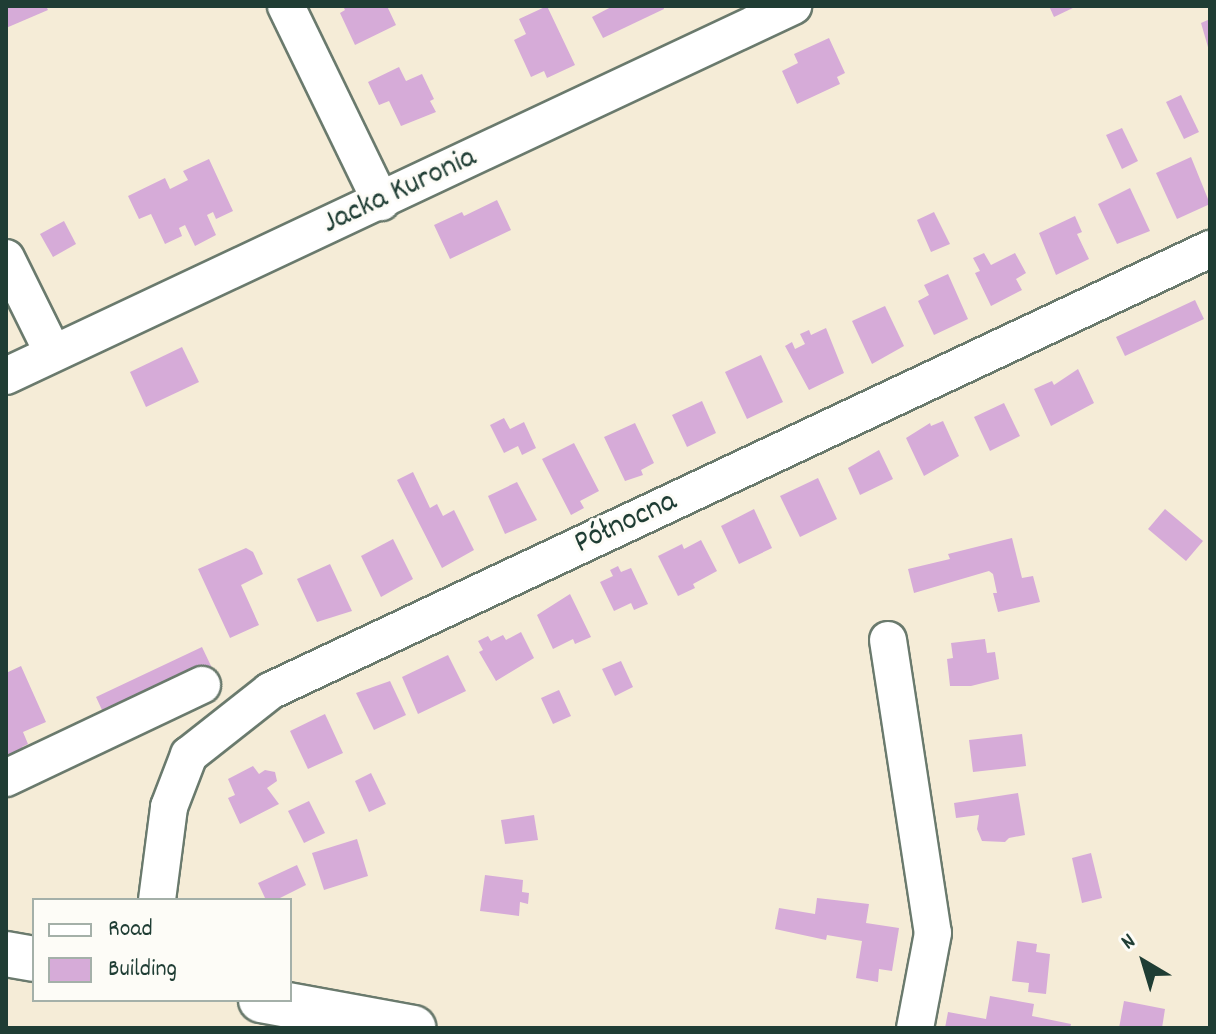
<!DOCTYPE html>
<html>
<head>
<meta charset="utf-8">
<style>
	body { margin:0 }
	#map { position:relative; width:1216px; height:1034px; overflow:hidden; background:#f5ecd7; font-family:Dekko,sans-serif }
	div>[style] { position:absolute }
	.building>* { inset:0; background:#d6abd8 }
	.roads { filter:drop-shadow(2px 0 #6a7a6d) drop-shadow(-2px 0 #6a7a6d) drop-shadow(0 2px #6a7a6d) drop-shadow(0 -2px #6a7a6d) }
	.minor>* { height:36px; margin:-18px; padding:0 18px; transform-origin:18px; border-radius:18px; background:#fff }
	.major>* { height:44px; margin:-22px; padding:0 22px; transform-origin:22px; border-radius:22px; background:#fff }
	span { translate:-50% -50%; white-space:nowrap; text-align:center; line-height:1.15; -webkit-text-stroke:6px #fdfcf7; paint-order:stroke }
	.street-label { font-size:32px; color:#1f3d34 }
	.frame { position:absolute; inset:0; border:8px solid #1f3d34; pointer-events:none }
	.legend { position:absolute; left:32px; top:898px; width:260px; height:104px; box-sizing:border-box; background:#fdfcf7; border:2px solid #a4b0a9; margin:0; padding:10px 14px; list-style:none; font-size:24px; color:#1f3d34 }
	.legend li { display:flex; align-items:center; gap:16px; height:40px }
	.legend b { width:40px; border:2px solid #a4b0a9 }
	.north { position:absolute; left:1104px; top:922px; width:80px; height:80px; -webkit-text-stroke:6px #fdfcf7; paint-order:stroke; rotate:322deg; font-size:22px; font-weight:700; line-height:32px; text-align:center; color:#1f3d34 }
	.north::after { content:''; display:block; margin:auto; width:28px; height:36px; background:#1f3d34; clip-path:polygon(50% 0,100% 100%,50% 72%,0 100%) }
</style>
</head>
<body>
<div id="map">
	<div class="building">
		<div style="clip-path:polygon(6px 6px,46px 6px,48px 10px,6px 28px)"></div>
		<div style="clip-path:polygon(343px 6px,387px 6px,396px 25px,355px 45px,340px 13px,345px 10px)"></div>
		<div style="clip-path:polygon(547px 6px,575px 65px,547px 78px,544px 71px,531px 77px,514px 40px,526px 34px,519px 19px)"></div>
		<div style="clip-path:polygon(613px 6px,663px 6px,664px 9px,603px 38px,592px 17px)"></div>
		<div style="clip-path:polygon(1049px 6px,1077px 6px,1054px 17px)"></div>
		<div style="clip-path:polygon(1210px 19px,1210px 54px,1201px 23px)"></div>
		<div style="clip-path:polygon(829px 38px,845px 73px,837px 77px,840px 84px,797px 104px,782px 71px,798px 63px,794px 54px)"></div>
		<div style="clip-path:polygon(399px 67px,406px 81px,422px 74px,434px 99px,430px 101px,436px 112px,401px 126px,389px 101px,379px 105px,368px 82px)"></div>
		<div style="clip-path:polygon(1181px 95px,1199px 132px,1184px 139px,1166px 102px)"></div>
		<div style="clip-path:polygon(1122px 128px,1138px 161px,1122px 169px,1106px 135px)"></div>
		<div style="clip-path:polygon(1191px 157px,1210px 204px,1177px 219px,1156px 173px)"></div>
		<div style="clip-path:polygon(209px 159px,233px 211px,216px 219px,213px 212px,207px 215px,216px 235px,195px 246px,185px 225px,179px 228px,182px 236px,165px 244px,151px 214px,139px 219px,128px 196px,165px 178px,170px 189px,188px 180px,183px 171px)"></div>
		<div style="clip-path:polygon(1130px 188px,1150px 231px,1117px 244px,1098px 204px)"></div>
		<div style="clip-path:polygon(497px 200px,511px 230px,450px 259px,434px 225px,462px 212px,464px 216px)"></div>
		<div style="clip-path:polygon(934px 212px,950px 244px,931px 252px,917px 220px)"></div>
		<div style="clip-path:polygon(1075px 216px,1082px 232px,1077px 234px,1089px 259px,1056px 275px,1039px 233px)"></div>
		<div style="clip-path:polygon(64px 221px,76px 244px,53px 257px,40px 234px)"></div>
		<div style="clip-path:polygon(984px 253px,991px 265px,1015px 253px,1026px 273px,1016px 279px,1022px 290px,991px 306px,975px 273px,980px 271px,973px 258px)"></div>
		<div style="clip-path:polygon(948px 274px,968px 319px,934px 335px,918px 301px,929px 295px,924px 285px)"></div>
		<div style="clip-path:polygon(1195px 300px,1204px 319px,1125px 356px,1116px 337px)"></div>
		<div style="clip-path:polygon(885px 306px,904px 346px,872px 364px,852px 321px)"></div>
		<div style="clip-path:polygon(826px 328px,844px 373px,809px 390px,785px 346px,792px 342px,795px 349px,805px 344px,800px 334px,809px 330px,811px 335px)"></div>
		<div style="clip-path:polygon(182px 347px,199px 382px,146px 407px,130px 372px)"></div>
		<div style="clip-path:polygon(761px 355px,783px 402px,747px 419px,725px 372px)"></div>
		<div style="clip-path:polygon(1078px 369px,1094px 403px,1051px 426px,1034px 389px,1052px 381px,1054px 385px)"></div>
		<div style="clip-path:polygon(702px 401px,716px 433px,687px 447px,672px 415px)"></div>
		<div style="clip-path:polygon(1004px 403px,1020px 436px,990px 451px,974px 417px)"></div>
		<div style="clip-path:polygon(504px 418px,510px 429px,524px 422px,536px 448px,522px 455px,518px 446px,504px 453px,490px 425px)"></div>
		<div style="clip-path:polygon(943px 421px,959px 456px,924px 476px,906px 438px,930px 423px,931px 426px)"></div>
		<div style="clip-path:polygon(635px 423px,654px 463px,641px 470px,643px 475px,625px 481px,604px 437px)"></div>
		<div style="clip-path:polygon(574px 443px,599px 491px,580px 501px,584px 508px,571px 515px,542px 459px)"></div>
		<div style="clip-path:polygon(879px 450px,893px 479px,860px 495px,848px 468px)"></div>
		<div style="clip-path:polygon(413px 472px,430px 508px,437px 504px,443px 516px,454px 510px,474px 550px,442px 568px,397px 480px)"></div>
		<div style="clip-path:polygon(818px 478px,837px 519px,800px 537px,780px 496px)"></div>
		<div style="clip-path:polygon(517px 482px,537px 520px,505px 534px,488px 496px)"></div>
		<div style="clip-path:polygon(754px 509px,772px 548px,739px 564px,721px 526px)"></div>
		<div style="clip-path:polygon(1165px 509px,1203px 541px,1186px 561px,1148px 529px)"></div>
		<div style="clip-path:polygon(1012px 538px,1022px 578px,1033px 576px,1040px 602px,998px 612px,993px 593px,997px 593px,993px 574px,989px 571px,914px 593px,908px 569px,950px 559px,948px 554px)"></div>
		<div style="clip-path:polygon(393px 539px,413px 579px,381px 597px,361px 556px)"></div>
		<div style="clip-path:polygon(701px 540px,717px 571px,693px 584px,695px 588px,678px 596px,658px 556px,682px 544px,684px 549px)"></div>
		<div style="clip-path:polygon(246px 548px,253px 552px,263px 574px,241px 585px,259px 625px,230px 638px,198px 569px)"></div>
		<div style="clip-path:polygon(330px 564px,352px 611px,317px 622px,297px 579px)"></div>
		<div style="clip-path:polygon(618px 566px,621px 572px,631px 568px,648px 604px,634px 610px,631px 603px,614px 611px,600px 582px,613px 576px,610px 570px)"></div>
		<div style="clip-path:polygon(570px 594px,591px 637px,575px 644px,573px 639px,553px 649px,537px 615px)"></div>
		<div style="clip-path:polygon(521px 632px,534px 658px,496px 681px,479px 652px,483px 650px,478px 641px,488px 636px,491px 641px,503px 635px,506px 640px)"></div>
		<div style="clip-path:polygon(985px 639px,987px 653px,995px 652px,999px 679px,971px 686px,950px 686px,947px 659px,953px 658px,951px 643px)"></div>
		<div style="clip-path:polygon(202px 647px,212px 668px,112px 715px,108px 707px,102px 710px,96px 697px)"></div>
		<div style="clip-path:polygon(448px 655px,466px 691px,418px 714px,402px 677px)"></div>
		<div style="clip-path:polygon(621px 661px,633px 687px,615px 696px,602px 669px)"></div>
		<div style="clip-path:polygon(21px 666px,46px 722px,23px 732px,28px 744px,22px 747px,25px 754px,6px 763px,6px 673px)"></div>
		<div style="clip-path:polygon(390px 681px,406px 715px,374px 730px,356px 693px)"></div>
		<div style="clip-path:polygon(559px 690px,571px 716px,553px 724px,541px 698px)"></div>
		<div style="clip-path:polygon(325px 714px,343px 753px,308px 769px,290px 731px)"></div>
		<div style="clip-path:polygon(1022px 734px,1026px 766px,973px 772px,969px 740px)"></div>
		<div style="clip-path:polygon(253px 766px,259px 774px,265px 770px,275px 772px,277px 781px,267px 788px,279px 804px,240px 824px,228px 798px,235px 795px,228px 779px)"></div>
		<div style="clip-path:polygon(371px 773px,386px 804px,369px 812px,355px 781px)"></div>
		<div style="clip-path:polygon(1018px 793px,1025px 835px,1009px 838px,1005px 842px,982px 841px,977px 829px,979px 815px,956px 818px,954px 803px)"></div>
		<div style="clip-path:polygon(309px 801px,325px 833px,304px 843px,288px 811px)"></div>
		<div style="clip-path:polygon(534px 815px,538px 840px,505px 844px,501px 820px)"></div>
		<div style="clip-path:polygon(357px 839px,368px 876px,324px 890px,312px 853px)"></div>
		<div style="clip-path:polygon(1091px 853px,1102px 898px,1082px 903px,1072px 858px)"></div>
		<div style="clip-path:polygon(297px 865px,306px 885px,276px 900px,266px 900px,258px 883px)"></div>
		<div style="clip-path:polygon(485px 875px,523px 880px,522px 892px,529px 893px,528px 904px,520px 902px,519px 916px,480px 911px)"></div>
		<div style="clip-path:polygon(817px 898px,869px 904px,866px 923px,899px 928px,892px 971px,879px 969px,878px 982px,856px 978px,862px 941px,827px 935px,826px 940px,775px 929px,779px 908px,815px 914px)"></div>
		<div style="clip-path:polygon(1017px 941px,1037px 944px,1036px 952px,1050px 954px,1046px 994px,1028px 992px,1029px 983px,1012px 981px)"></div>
		<div style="clip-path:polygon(990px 996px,1034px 1004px,1032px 1016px,1071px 1024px,1070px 1028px,945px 1028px,948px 1012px,986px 1019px)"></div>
		<div style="clip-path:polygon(1124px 1001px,1165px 1009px,1162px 1028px,1119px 1028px)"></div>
	</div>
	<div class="roads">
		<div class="minor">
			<div style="left:286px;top:6px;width:218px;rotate:64.1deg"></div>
			<div style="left:6px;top:258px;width:106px;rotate:63.7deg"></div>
			<div style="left:6px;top:376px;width:870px;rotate:-25.18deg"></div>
			<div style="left:888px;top:640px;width:296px;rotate:81.3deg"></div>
			<div style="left:933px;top:933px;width:97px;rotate:100.7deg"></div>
			<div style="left:6px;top:778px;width:217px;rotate:-25.4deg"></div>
			<div style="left:157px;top:900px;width:94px;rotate:-82.6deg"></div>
			<div style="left:169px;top:807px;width:56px;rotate:-69deg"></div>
			<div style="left:189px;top:755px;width:103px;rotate:-38.3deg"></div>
			<div style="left:270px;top:691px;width:1039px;rotate:-25.18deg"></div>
		</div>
		<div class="major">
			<div style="left:6px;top:954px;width:28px;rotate:10deg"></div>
			<div style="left:261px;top:1000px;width:155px;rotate:10.4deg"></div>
		</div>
	</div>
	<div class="street-label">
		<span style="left:400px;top:192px;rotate:-25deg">Jacka Kuronia</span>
		<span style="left:626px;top:524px;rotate:-25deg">Północna</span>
	</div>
	<div class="frame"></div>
	<ul class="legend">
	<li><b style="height:10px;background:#fff"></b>Road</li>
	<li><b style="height:22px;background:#d6abd8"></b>Building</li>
	</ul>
	<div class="north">N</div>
</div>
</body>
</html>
